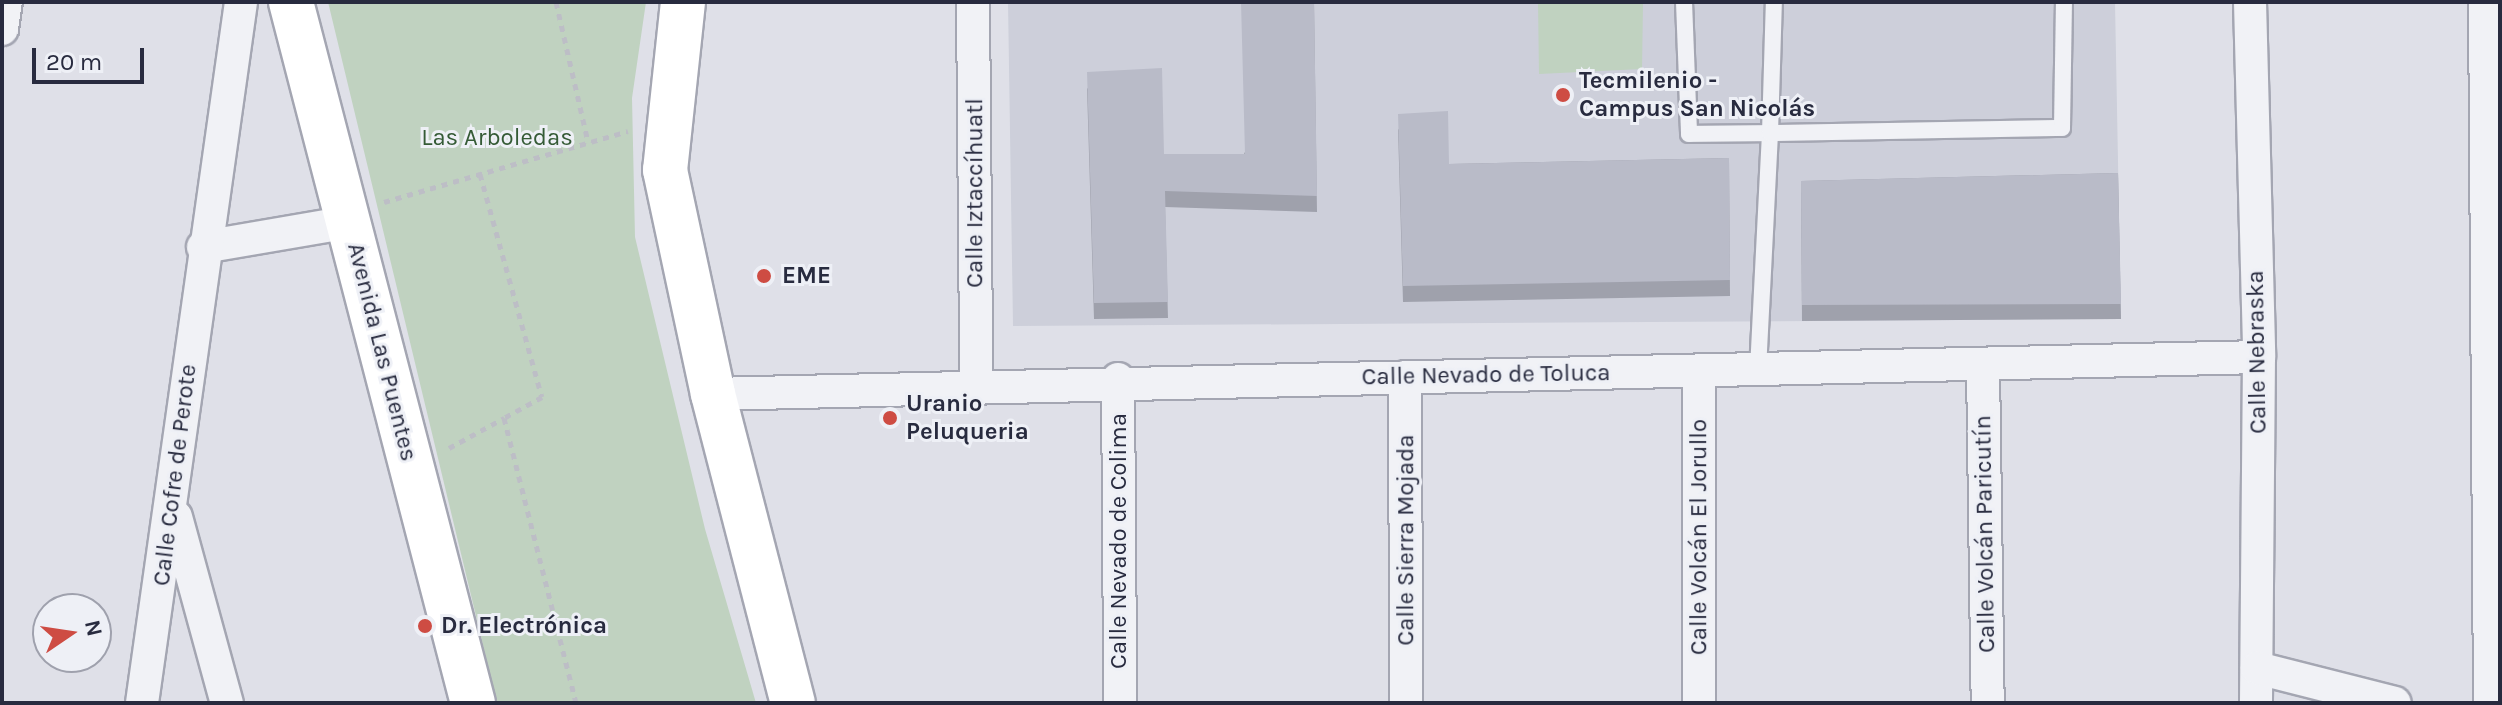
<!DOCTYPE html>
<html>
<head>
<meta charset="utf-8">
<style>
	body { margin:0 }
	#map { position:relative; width:2502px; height:705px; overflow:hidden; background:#dfe0e8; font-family:Karla,sans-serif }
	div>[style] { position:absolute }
	.built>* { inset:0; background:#cdcfda }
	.green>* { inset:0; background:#c0d2c0 }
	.path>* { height:5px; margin-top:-2.5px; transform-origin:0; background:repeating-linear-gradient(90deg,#bdbec6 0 6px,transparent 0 12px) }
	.roads { filter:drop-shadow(2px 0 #a4a6b2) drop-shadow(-2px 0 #a4a6b2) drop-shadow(0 2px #a4a6b2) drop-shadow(0 -2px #a4a6b2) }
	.lane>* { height:16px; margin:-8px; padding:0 8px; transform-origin:8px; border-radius:8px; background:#f1f2f6 }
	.street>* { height:32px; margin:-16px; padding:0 16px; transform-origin:16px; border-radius:16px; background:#f1f2f6 }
	.secondary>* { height:44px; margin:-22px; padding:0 22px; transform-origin:22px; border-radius:22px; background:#fff }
	.wall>* { inset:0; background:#9fa1ac }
	.building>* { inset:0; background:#b9bbc8 }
	.dots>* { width:22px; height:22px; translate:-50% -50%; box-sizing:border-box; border:4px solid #eef0f6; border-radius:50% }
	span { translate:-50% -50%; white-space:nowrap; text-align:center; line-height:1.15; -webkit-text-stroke:6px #eef0f6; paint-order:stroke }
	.poi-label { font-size:24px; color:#282b3f; font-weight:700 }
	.left { translate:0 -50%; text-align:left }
	.park-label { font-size:24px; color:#355b36 }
	.street-label { font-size:24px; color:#282b3f }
	.frame { position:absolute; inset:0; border:4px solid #282b3f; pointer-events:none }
	.north { position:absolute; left:32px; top:593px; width:80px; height:80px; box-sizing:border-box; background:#eef0f6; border:2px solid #9fa1ad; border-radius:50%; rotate:77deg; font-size:22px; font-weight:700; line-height:32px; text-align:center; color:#282b3f }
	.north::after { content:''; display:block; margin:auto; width:28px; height:36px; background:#ce4c43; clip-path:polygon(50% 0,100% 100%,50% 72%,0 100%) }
	.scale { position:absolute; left:32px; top:48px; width:112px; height:36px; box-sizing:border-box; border:4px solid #282b3f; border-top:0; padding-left:10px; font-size:24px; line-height:28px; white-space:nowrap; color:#282b3f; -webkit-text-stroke:6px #eef0f6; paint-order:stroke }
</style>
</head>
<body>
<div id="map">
	<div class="built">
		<div style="clip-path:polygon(1008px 2px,2115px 2px,2121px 319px,1013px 326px)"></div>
	</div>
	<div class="green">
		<div style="clip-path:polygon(328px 2px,646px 2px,632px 98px,635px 237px,705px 529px,756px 703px,497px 703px)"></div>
		<div style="clip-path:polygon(1538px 2px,1643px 2px,1642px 69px,1539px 74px)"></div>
	</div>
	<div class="path">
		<div style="left:556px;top:2px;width:144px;rotate:77.1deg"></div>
		<div style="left:480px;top:174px;width:231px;rotate:74.5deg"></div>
		<div style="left:542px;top:397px;width:43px;rotate:151.1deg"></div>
		<div style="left:504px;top:418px;width:294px;rotate:75.8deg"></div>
		<div style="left:384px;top:202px;width:254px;rotate:-16.2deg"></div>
		<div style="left:449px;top:448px;width:63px;rotate:-28.6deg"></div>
	</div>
	<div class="roads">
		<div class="lane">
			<div style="left:1684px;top:2px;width:132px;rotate:87.8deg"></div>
			<div style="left:1689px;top:134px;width:81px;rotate:-0.7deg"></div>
			<div style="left:1770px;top:133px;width:131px;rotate:-88.3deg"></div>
			<div style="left:1758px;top:370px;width:237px;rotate:-87.1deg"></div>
			<div style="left:1770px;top:133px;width:292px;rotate:-1deg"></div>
			<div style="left:2062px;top:128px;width:126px;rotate:-89.1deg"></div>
		</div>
		<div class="street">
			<div style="left:973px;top:2px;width:381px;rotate:89.5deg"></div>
			<div style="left:2250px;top:2px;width:355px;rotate:88.5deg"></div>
			<div style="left:2259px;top:357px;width:346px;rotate:90.5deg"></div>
			<div style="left:2485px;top:2px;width:701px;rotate:89.59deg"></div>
			<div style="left:2px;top:29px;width:27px;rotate:-82deg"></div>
			<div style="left:203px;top:247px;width:148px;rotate:-9.7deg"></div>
			<div style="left:1983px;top:365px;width:338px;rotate:89.2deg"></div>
			<div style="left:1405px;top:377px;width:326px;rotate:89.8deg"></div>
			<div style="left:1118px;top:379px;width:324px;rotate:89.6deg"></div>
			<div style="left:713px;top:394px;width:1546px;rotate:-1.37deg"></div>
			<div style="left:176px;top:517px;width:193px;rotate:74.7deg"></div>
			<div style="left:2257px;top:668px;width:142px;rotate:14.2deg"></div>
			<div style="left:142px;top:703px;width:708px;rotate:-81.96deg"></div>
			<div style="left:1699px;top:703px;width:331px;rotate:-90deg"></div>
		</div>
		<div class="secondary">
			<div style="left:291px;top:2px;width:724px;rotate:75.45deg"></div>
			<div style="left:683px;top:2px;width:169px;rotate:96.1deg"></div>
			<div style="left:665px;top:170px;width:229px;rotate:77.9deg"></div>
			<div style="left:713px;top:394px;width:319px;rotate:75.5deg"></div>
		</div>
	</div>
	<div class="wall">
		<div style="clip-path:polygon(1314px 2px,1317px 212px,1165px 207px,1168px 318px,1094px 319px,1087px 88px,1164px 154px,1244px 154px)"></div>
		<div style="clip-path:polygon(1398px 129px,1449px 164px,1729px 158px,1730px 296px,1403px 302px)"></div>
		<div style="clip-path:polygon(2118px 173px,2121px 319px,1802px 321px,1801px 181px)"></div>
	</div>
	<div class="building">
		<div style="clip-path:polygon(1241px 2px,1314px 2px,1317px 196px,1165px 191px,1168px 302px,1094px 303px,1087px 72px,1162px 68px,1164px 154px,1245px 154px)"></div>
		<div style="clip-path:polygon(1448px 111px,1449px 164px,1729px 158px,1730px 280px,1403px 286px,1398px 114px)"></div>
		<div style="clip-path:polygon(2118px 173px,2121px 304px,1802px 305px,1801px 181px)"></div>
	</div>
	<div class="dots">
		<div style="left:1563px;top:95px;background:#ce4c43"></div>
		<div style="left:764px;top:276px;background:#ce4c43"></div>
		<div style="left:890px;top:418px;background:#ce4c43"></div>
		<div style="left:425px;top:626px;background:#ce4c43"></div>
	</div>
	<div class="poi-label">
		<span class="left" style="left:1579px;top:95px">Tecmilenio -<br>Campus San Nicolás</span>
		<span class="left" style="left:782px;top:276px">EME</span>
		<span class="left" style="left:906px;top:418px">Uranio<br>Peluqueria</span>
		<span class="left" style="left:441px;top:626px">Dr. Electrónica</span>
	</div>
	<div class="park-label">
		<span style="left:497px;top:138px">Las Arboledas</span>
	</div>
	<div class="street-label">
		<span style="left:975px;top:193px;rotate:-90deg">Calle Iztaccíhuatl</span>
		<span style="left:382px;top:352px;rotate:76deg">Avenida Las Puentes</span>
		<span style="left:2257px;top:352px;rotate:-91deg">Calle Nebraska</span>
		<span style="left:1486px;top:375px;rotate:-1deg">Calle Nevado de Toluca</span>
		<span style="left:175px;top:475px;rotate:-83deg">Calle Cofre de Perote</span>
		<span style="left:1985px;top:534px;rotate:-91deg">Calle Volcán Paricutín</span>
		<span style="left:1699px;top:537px;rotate:-90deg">Calle Volcán El Jorullo</span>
		<span style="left:1406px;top:540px;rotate:-90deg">Calle Sierra Mojada</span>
		<span style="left:1119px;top:541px;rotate:-90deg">Calle Nevado de Colima</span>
	</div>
	<div class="frame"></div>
	<div class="north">N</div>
	<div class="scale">20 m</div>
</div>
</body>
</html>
